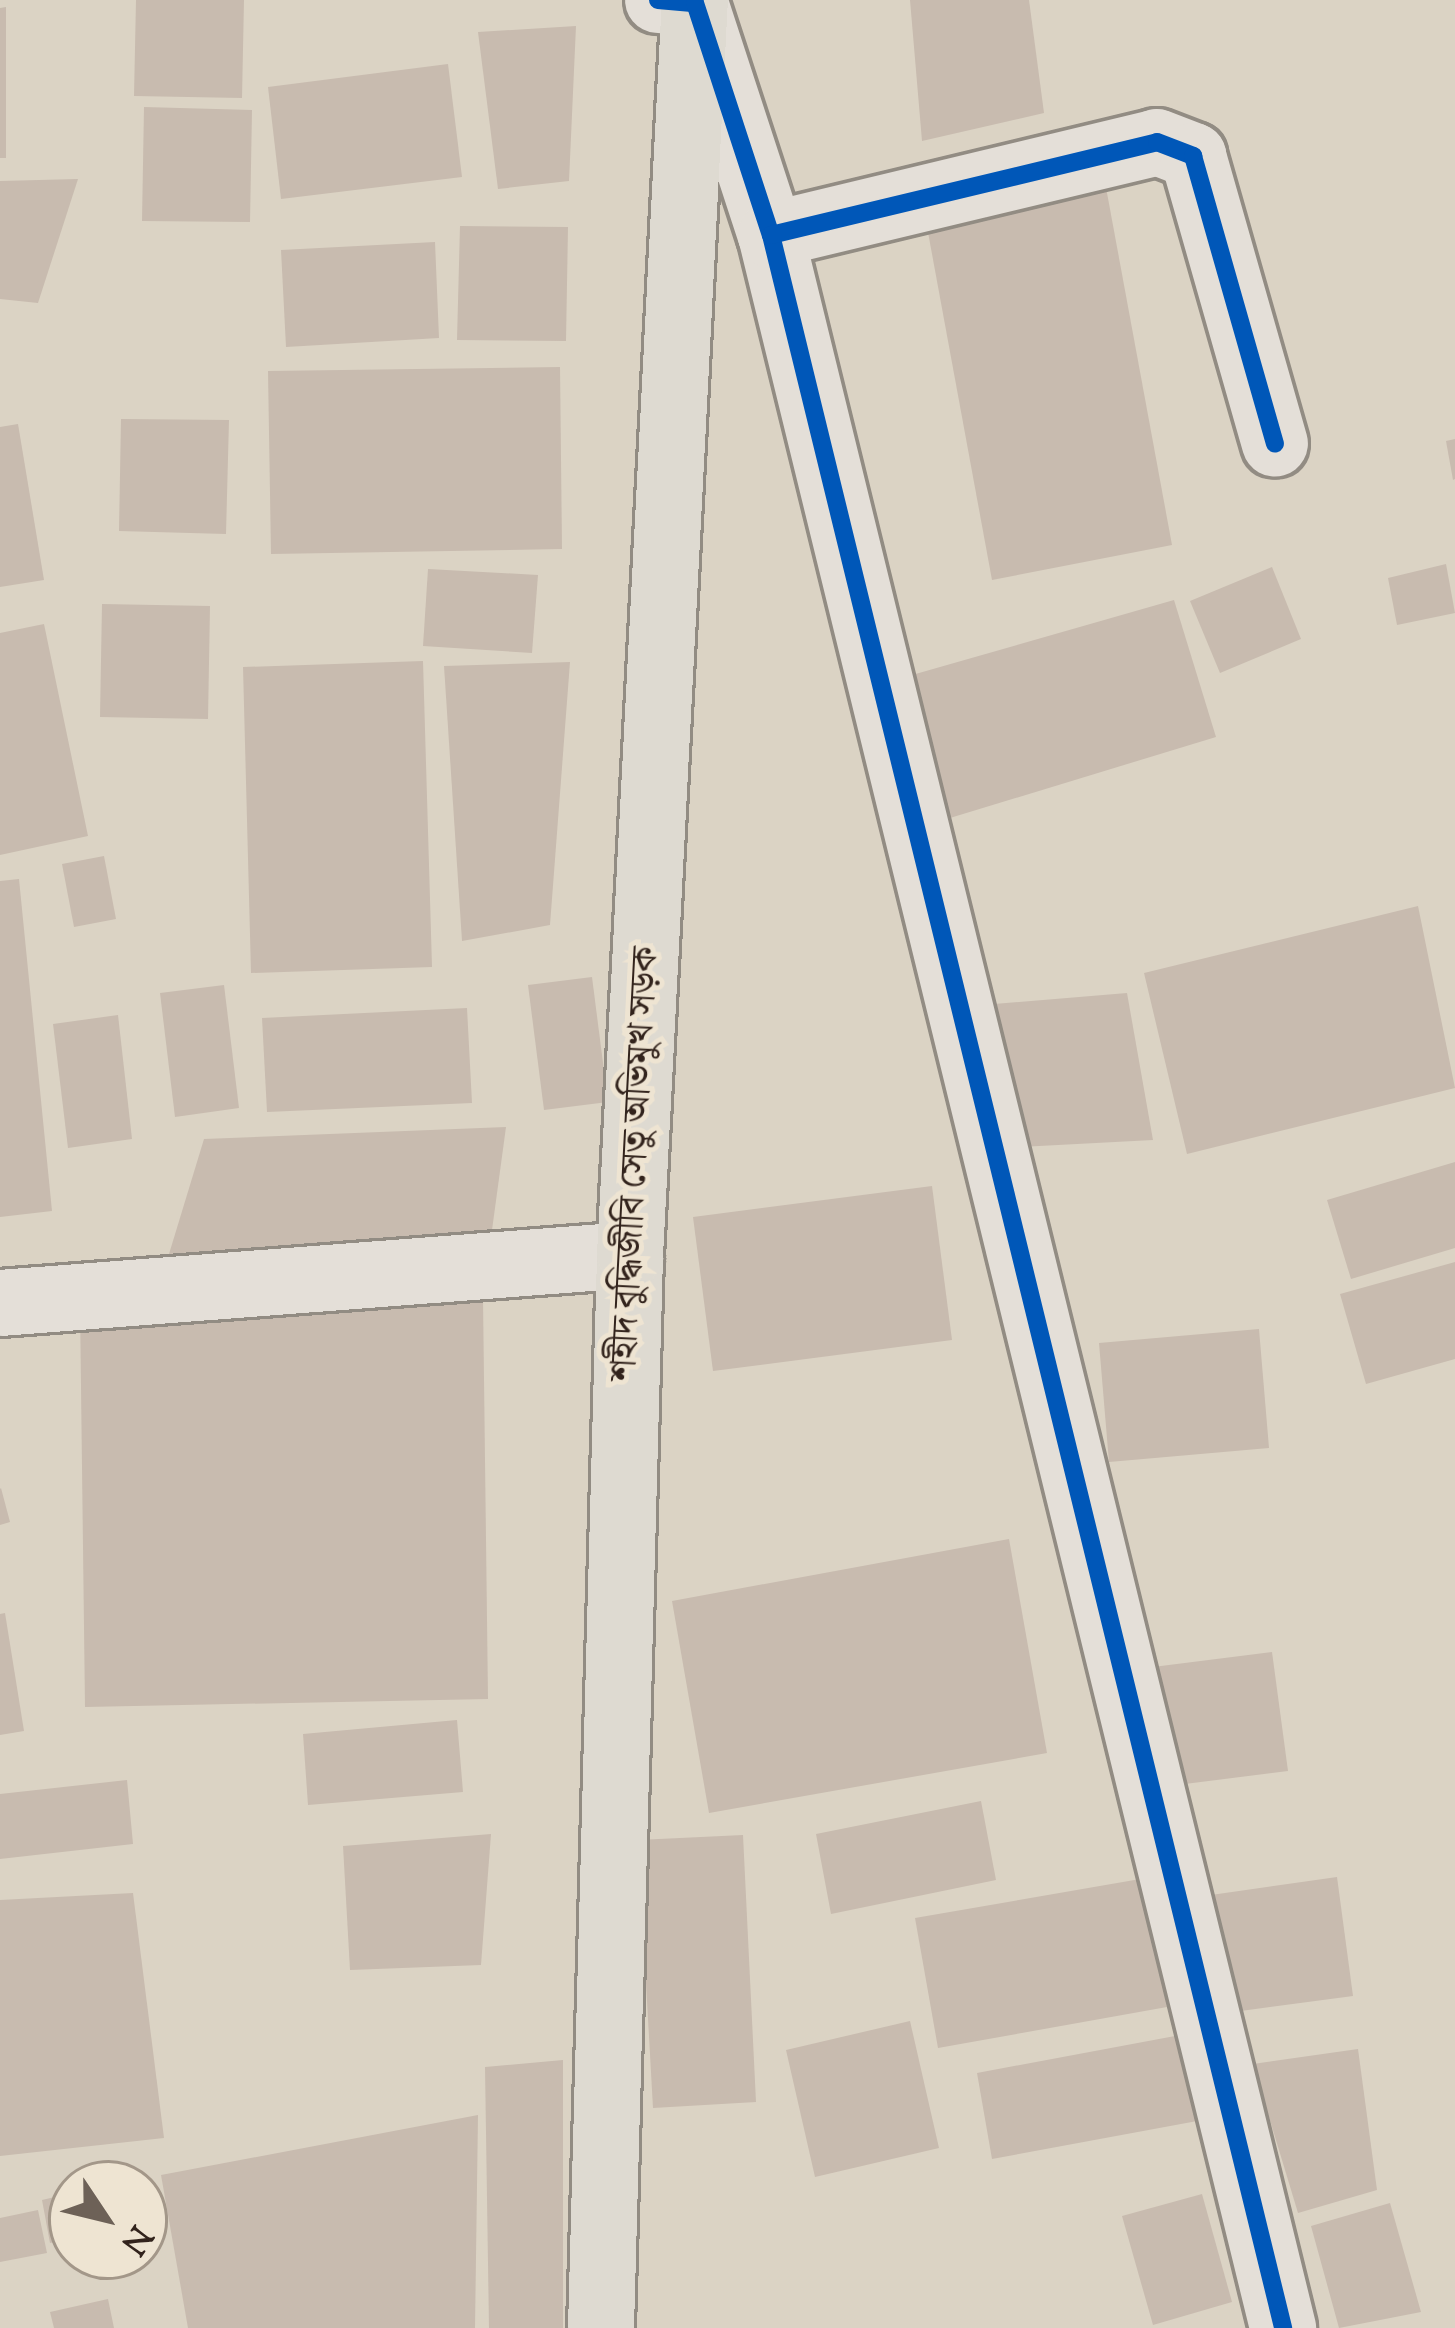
<!DOCTYPE html>
<html>
<head>
<meta charset="utf-8">
<style>
	body { margin:0 }
	#map { position:relative; width:1455px; height:2328px; overflow:hidden; background:#dbd3c4; font-family:"Sorts Mill Goudy","Noto Serif Bengali",serif }
	div>[style] { position:absolute }
	.building>* { inset:0; background:#c8bbaf }
	.roads { filter:drop-shadow(3px 0 #928c83) drop-shadow(-3px 0 #928c83) drop-shadow(0 3px #928c83) drop-shadow(0 -3px #928c83) }
	.minor>* { height:66px; margin:-33px; padding:0 33px; transform-origin:33px; border-radius:33px; background:#e4dfd8 }
	.major>* { height:66px; margin:-33px; padding:0 33px; transform-origin:33px; border-radius:33px; background:#dedad1 }
	.cycleway>* { height:18px; margin:-9px; padding:0 9px; transform-origin:9px; border-radius:9px; background:#0057b8 }
	span { translate:-50% -50%; white-space:nowrap; text-align:center; line-height:1.15; -webkit-text-stroke:10px #eee4d2; paint-order:stroke }
	.street-label { font-size:36px; color:#32231c }
	.north { position:absolute; left:48px; top:2160px; width:120px; height:120px; box-sizing:border-box; background:#eee4d2; border:3px solid #a39789; border-radius:50%; rotate:125deg; font-size:33px; font-weight:700; line-height:48px; text-align:center; color:#32231c }
	.north::after { content:''; display:block; margin:auto; width:42px; height:54px; background:#6d6157; clip-path:polygon(50% 0,100% 100%,50% 72%,0 100%) }
</style>
</head>
<body>
<div id="map">
	<div class="building">
		<div style="clip-path:polygon(136px 0,244px 0,242px 98px,134px 96px)"></div>
		<div style="clip-path:polygon(910px 0,1029px 0,1044px 113px,922px 141px)"></div>
		<div style="clip-path:polygon(6px 7px,6px 158px,0 158px,0 8px)"></div>
		<div style="clip-path:polygon(576px 26px,569px 181px,498px 189px,478px 32px)"></div>
		<div style="clip-path:polygon(448px 64px,462px 177px,281px 199px,268px 87px)"></div>
		<div style="clip-path:polygon(144px 107px,252px 110px,250px 222px,142px 221px)"></div>
		<div style="clip-path:polygon(78px 179px,38px 303px,0 299px,0 181px)"></div>
		<div style="clip-path:polygon(1105px 182px,1172px 545px,992px 580px,925px 216px)"></div>
		<div style="clip-path:polygon(460px 226px,568px 227px,566px 341px,457px 340px)"></div>
		<div style="clip-path:polygon(435px 242px,439px 338px,286px 347px,281px 250px)"></div>
		<div style="clip-path:polygon(560px 367px,562px 549px,271px 554px,268px 371px)"></div>
		<div style="clip-path:polygon(121px 419px,229px 420px,226px 534px,119px 531px)"></div>
		<div style="clip-path:polygon(18px 424px,44px 580px,0 587px,0 427px)"></div>
		<div style="clip-path:polygon(1455px 439px,1455px 479px,1453px 480px,1446px 441px)"></div>
		<div style="clip-path:polygon(1446px 564px,1455px 613px,1397px 625px,1388px 578px)"></div>
		<div style="clip-path:polygon(1272px 567px,1301px 639px,1220px 673px,1190px 601px)"></div>
		<div style="clip-path:polygon(428px 569px,538px 575px,532px 653px,423px 646px)"></div>
		<div style="clip-path:polygon(1174px 600px,1216px 737px,927px 825px,891px 681px)"></div>
		<div style="clip-path:polygon(102px 604px,210px 606px,208px 719px,100px 717px)"></div>
		<div style="clip-path:polygon(44px 624px,88px 836px,0 855px,0 633px)"></div>
		<div style="clip-path:polygon(423px 661px,432px 967px,251px 973px,243px 667px)"></div>
		<div style="clip-path:polygon(570px 662px,550px 925px,462px 941px,444px 666px)"></div>
		<div style="clip-path:polygon(104px 856px,116px 919px,74px 927px,62px 864px)"></div>
		<div style="clip-path:polygon(19px 879px,52px 1211px,0 1217px,0 881px)"></div>
		<div style="clip-path:polygon(1418px 906px,1455px 1088px,1187px 1154px,1144px 973px)"></div>
		<div style="clip-path:polygon(592px 977px,608px 1102px,544px 1110px,528px 985px)"></div>
		<div style="clip-path:polygon(224px 985px,239px 1108px,175px 1117px,160px 993px)"></div>
		<div style="clip-path:polygon(1127px 993px,1153px 1140px,1020px 1147px,982px 1005px)"></div>
		<div style="clip-path:polygon(467px 1008px,472px 1103px,267px 1112px,262px 1018px)"></div>
		<div style="clip-path:polygon(118px 1015px,132px 1139px,68px 1148px,53px 1024px)"></div>
		<div style="clip-path:polygon(506px 1127px,492px 1230px,169px 1254px,204px 1139px)"></div>
		<div style="clip-path:polygon(1455px 1162px,1455px 1248px,1351px 1279px,1327px 1200px)"></div>
		<div style="clip-path:polygon(932px 1186px,952px 1340px,713px 1371px,693px 1217px)"></div>
		<div style="clip-path:polygon(1455px 1262px,1455px 1359px,1366px 1384px,1340px 1294px)"></div>
		<div style="clip-path:polygon(483px 1299px,488px 1699px,85px 1707px,80px 1306px)"></div>
		<div style="clip-path:polygon(1259px 1329px,1269px 1448px,1109px 1462px,1099px 1343px)"></div>
		<div style="clip-path:polygon(1px 1488px,10px 1522px,0 1525px,0 1489px)"></div>
		<div style="clip-path:polygon(1009px 1539px,1047px 1753px,709px 1813px,672px 1601px)"></div>
		<div style="clip-path:polygon(5px 1613px,24px 1731px,0 1735px,0 1614px)"></div>
		<div style="clip-path:polygon(1272px 1652px,1288px 1771px,1161px 1787px,1145px 1668px)"></div>
		<div style="clip-path:polygon(457px 1720px,463px 1792px,308px 1805px,303px 1734px)"></div>
		<div style="clip-path:polygon(127px 1780px,133px 1844px,0 1859px,0 1794px)"></div>
		<div style="clip-path:polygon(981px 1801px,996px 1880px,831px 1914px,816px 1834px)"></div>
		<div style="clip-path:polygon(491px 1834px,481px 1965px,350px 1970px,343px 1846px)"></div>
		<div style="clip-path:polygon(743px 1835px,756px 2102px,653px 2108px,638px 1840px)"></div>
		<div style="clip-path:polygon(1337px 1877px,1353px 1996px,1226px 2013px,1211px 1895px)"></div>
		<div style="clip-path:polygon(1146px 1878px,1167px 2007px,938px 2048px,915px 1918px)"></div>
		<div style="clip-path:polygon(133px 1893px,164px 2138px,0 2156px,0 1900px)"></div>
		<div style="clip-path:polygon(910px 2021px,939px 2148px,815px 2177px,786px 2050px)"></div>
		<div style="clip-path:polygon(1191px 2033px,1208px 2119px,992px 2159px,977px 2073px)"></div>
		<div style="clip-path:polygon(1358px 2049px,1377px 2190px,1298px 2213px,1253px 2064px)"></div>
		<div style="clip-path:polygon(563px 2060px,563px 2328px,489px 2328px,485px 2067px)"></div>
		<div style="clip-path:polygon(478px 2115px,475px 2328px,188px 2328px,161px 2175px)"></div>
		<div style="clip-path:polygon(72px 2193px,72px 2238px,50px 2243px,42px 2200px)"></div>
		<div style="clip-path:polygon(1202px 2194px,1232px 2302px,1153px 2325px,1122px 2216px)"></div>
		<div style="clip-path:polygon(1390px 2203px,1421px 2312px,1339px 2328px,1311px 2226px)"></div>
		<div style="clip-path:polygon(38px 2210px,47px 2253px,0 2262px,0 2218px)"></div>
		<div style="clip-path:polygon(108px 2299px,114px 2328px,54px 2328px,50px 2312px)"></div>
	</div>
	<div class="roads">
		<div class="minor">
			<div style="left:658px;top:0;width:37px;rotate:5deg"></div>
			<div style="left:695px;top:3px;width:244px;rotate:71.9deg"></div>
			<div style="left:771px;top:235px;width:2155px;rotate:76.25deg"></div>
			<div style="left:771px;top:235px;width:397px;rotate:-13.5deg"></div>
			<div style="left:1157px;top:142px;width:39px;rotate:21deg"></div>
			<div style="left:1193px;top:156px;width:299px;rotate:74.1deg"></div>
			<div style="left:0;top:1303px;width:632px;rotate:-4.36deg"></div>
		</div>
		<div class="major">
			<div style="left:601px;top:2328px;width:1073px;rotate:-88.45deg"></div>
			<div style="left:630px;top:1255px;width:1257px;rotate:-87.04deg"></div>
		</div>
	</div>
	<div class="cycleway">
		<div style="left:658px;top:0;width:37px;rotate:5deg"></div>
		<div style="left:695px;top:3px;width:244px;rotate:71.9deg"></div>
		<div style="left:771px;top:235px;width:2155px;rotate:76.25deg"></div>
		<div style="left:771px;top:235px;width:397px;rotate:-13.5deg"></div>
		<div style="left:1157px;top:142px;width:39px;rotate:21deg"></div>
		<div style="left:1193px;top:156px;width:299px;rotate:74.1deg"></div>
	</div>
	<div class="street-label">
		<span style="left:637px;top:1164px;rotate:-87deg">শহীদ বুদ্ধিজীবি সেতু অভিমুখ সড়ক</span>
	</div>
	<div class="north">N</div>
</div>
</body>
</html>
